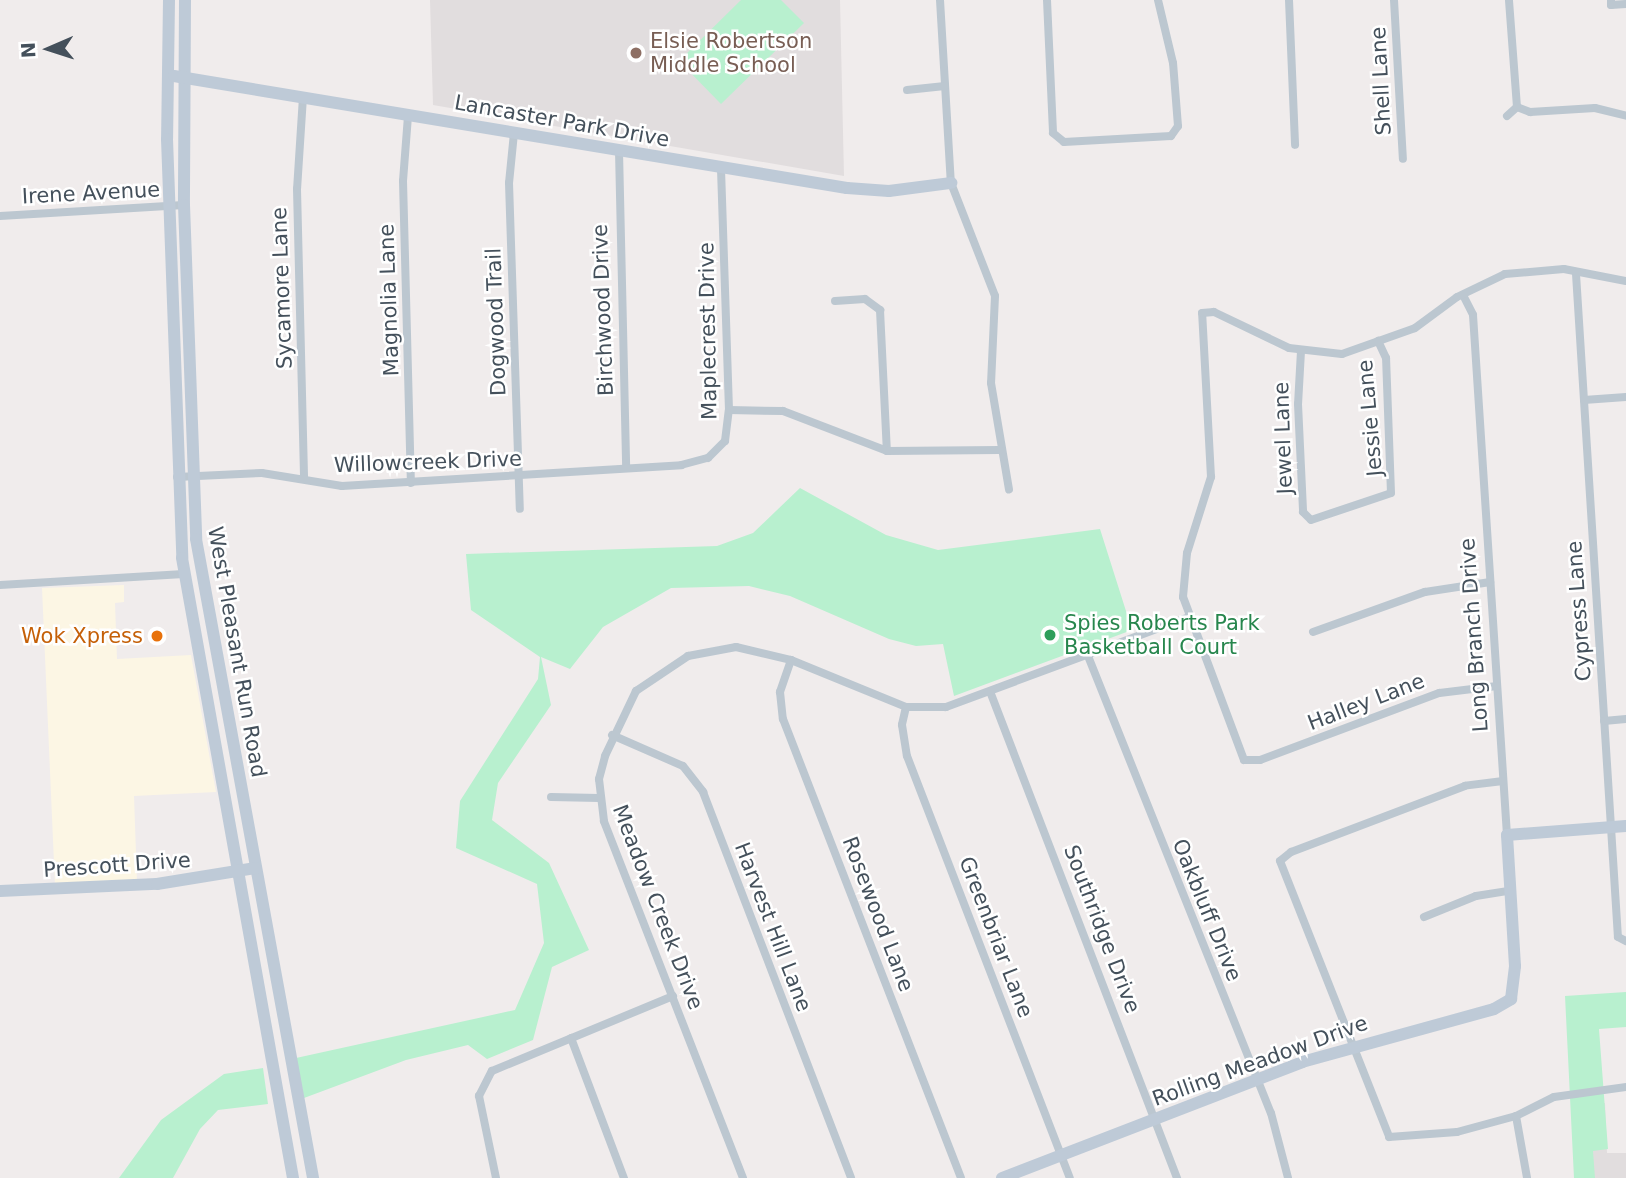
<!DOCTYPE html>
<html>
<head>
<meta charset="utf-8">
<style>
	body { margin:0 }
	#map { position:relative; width:1626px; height:1178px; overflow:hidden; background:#f0ecec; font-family:"DejaVu Sans",sans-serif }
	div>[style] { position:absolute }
	.commercial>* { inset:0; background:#fcf6e4 }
	.education>* { inset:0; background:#e1ddde }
	.green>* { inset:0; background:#b8f0cf }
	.street>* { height:8px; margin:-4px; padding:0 4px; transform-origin:4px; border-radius:4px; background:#bcc7d0 }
	.secondary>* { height:12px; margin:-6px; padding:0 6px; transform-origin:6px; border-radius:6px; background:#becad7 }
	.dots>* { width:19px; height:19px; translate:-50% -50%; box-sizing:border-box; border:4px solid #fff; border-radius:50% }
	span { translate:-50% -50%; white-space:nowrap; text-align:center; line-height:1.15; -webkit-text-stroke:5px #fff; paint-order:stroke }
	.education-label { font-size:21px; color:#785e54 }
	.left { translate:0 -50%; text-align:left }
	.street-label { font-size:21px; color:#44505b }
	.leisure-label { font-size:21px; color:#27864d }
	.food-label { font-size:21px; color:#c56008 }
	.right { translate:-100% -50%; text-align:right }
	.north { position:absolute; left:14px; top:14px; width:70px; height:70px; -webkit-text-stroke:5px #fff; paint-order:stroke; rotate:267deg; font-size:19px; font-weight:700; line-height:28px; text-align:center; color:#44505b }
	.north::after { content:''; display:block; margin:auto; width:24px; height:32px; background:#44505b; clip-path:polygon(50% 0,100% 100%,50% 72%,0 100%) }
</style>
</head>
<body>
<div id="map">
	<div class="commercial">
		<div style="clip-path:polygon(124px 585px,124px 602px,115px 603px,117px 659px,191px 655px,216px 792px,134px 796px,137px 882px,55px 886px,42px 588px)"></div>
	</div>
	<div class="education">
		<div style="clip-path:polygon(430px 0,840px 0,844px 176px,433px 105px)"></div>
		<div style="clip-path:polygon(1583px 1103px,1605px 1103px,1607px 1153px,1626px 1153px,1626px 1178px,1587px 1178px)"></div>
	</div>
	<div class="green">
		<div style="clip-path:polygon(741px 0,781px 0,804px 23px,721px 104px,679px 61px)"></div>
		<div style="clip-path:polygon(800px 488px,886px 535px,938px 550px,1100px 529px,1132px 630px,954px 696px,943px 644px,916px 646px,889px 639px,790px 596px,749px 586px,671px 588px,603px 627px,570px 669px,541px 657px,551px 705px,498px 783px,492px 820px,549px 863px,589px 950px,552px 967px,533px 1040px,487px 1059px,468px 1045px,406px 1060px,304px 1098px,296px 1058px,515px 1010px,544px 943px,537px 884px,456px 848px,460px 801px,538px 679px,540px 657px,471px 610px,466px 554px,717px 546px,753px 533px)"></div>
		<div style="clip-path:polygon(1626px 992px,1626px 1027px,1599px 1029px,1608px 1149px,1593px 1151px,1595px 1178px,1574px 1178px,1565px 996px)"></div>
		<div style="clip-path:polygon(263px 1068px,268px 1104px,218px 1110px,200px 1129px,173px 1178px,119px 1178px,161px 1120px,224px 1074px)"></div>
	</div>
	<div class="street">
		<div style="left:940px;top:0;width:183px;rotate:86.6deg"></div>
		<div style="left:951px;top:183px;width:121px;rotate:68.7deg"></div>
		<div style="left:995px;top:296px;width:87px;rotate:92.6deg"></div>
		<div style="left:991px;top:383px;width:108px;rotate:80.4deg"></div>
		<div style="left:1047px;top:0;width:133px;rotate:87.4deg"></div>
		<div style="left:1053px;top:133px;width:14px;rotate:39deg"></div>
		<div style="left:1064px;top:142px;width:107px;rotate:-3.2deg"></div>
		<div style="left:1171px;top:136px;width:12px;rotate:-55deg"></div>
		<div style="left:1178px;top:126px;width:63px;rotate:-94.5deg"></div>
		<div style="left:1173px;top:63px;width:65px;rotate:-103.4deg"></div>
		<div style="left:1289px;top:0;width:145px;rotate:87.6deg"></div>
		<div style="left:1394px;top:0;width:159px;rotate:86.8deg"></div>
		<div style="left:1611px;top:0;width:5px;rotate:90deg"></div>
		<div style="left:1611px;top:5px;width:15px;rotate:-4deg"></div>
		<div style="left:907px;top:90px;width:38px;rotate:-6deg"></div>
		<div style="left:303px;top:97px;width:92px;rotate:93.7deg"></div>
		<div style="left:297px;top:189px;width:290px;rotate:88.6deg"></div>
		<div style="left:1517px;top:107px;width:14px;rotate:21deg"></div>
		<div style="left:1530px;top:112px;width:65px;rotate:-3.5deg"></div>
		<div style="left:1595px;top:108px;width:32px;rotate:14deg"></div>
		<div style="left:408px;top:116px;width:65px;rotate:94.4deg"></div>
		<div style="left:403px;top:181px;width:302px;rotate:88.5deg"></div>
		<div style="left:1507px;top:116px;width:13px;rotate:-42deg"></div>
		<div style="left:1517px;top:107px;width:107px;rotate:-94.3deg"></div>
		<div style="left:514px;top:133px;width:50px;rotate:95.7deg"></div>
		<div style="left:509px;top:183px;width:326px;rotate:88.1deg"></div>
		<div style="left:619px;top:151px;width:317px;rotate:88.7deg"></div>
		<div style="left:0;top:216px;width:184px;rotate:-3.4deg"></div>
		<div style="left:1576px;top:274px;width:664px;rotate:86.38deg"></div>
		<div style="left:1618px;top:937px;width:9px;rotate:27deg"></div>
		<div style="left:1463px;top:295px;width:22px;rotate:63deg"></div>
		<div style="left:1473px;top:315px;width:521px;rotate:86.26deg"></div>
		<div style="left:835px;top:301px;width:30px;rotate:-4deg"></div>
		<div style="left:865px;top:299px;width:19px;rotate:36deg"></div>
		<div style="left:880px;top:310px;width:141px;rotate:87.2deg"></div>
		<div style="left:1301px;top:351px;width:53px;rotate:93.2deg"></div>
		<div style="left:1298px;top:404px;width:108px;rotate:87.3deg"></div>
		<div style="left:1303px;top:512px;width:11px;rotate:45deg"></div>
		<div style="left:1311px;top:520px;width:84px;rotate:-18.6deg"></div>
		<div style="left:1391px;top:493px;width:135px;rotate:-92.1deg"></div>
		<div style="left:1386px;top:358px;width:19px;rotate:-115deg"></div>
		<div style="left:1584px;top:400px;width:42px;rotate:-4.1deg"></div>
		<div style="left:729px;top:410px;width:54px;rotate:1.1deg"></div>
		<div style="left:783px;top:411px;width:111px;rotate:21deg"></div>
		<div style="left:887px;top:451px;width:112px;rotate:-0.5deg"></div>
		<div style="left:177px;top:477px;width:85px;rotate:-2.7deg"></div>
		<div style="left:262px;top:473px;width:81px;rotate:9.2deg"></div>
		<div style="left:342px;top:486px;width:340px;rotate:-3.5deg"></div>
		<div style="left:681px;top:465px;width:28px;rotate:-15deg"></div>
		<div style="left:708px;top:458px;width:24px;rotate:-45deg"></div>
		<div style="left:725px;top:441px;width:31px;rotate:-83deg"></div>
		<div style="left:729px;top:410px;width:243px;rotate:-91.9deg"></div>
		<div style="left:0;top:585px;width:184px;rotate:-3.4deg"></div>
		<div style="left:1313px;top:632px;width:119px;rotate:-19.7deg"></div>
		<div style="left:1425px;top:592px;width:66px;rotate:-8.7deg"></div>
		<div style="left:1088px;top:656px;width:492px;rotate:68.2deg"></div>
		<div style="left:1271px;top:1113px;width:67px;rotate:75.3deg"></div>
		<div style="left:791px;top:660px;width:34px;rotate:109deg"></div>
		<div style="left:780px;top:692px;width:27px;rotate:84deg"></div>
		<div style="left:783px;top:719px;width:492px;rotate:68.8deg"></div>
		<div style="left:1497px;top:686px;width:58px;rotate:173.1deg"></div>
		<div style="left:1439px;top:693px;width:191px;rotate:159.5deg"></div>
		<div style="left:1260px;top:760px;width:16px;rotate:180deg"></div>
		<div style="left:1244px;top:760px;width:174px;rotate:-110.5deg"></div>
		<div style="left:1183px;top:597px;width:44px;rotate:-84.8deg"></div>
		<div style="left:1187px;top:553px;width:80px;rotate:-72.5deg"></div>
		<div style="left:1211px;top:477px;width:164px;rotate:-93.1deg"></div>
		<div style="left:1202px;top:313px;width:12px;rotate:-5deg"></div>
		<div style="left:1214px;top:312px;width:83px;rotate:25.6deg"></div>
		<div style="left:1289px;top:348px;width:53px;rotate:6.5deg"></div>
		<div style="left:1342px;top:354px;width:77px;rotate:-19.6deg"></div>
		<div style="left:1415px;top:328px;width:52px;rotate:-36.4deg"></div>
		<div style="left:1457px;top:297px;width:53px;rotate:-25.6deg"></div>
		<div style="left:1505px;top:274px;width:59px;rotate:-4.8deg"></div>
		<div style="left:1564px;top:269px;width:63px;rotate:11deg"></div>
		<div style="left:991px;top:694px;width:519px;rotate:68.98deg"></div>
		<div style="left:906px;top:707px;width:18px;rotate:103deg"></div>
		<div style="left:902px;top:725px;width:31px;rotate:81deg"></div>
		<div style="left:907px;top:756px;width:452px;rotate:68.9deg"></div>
		<div style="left:1604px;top:721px;width:22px;rotate:-5deg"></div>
		<div style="left:612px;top:735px;width:77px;rotate:23.6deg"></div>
		<div style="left:683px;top:766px;width:33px;rotate:52deg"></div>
		<div style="left:703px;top:792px;width:413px;rotate:69deg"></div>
		<div style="left:1503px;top:781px;width:38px;rotate:173deg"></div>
		<div style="left:1465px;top:786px;width:186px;rotate:159.2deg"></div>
		<div style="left:1291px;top:852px;width:14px;rotate:141deg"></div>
		<div style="left:1280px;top:861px;width:297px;rotate:68.4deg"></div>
		<div style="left:1389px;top:1137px;width:68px;rotate:-4.2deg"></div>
		<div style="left:1457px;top:1132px;width:61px;rotate:-15.2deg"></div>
		<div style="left:1516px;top:1116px;width:42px;rotate:-26.6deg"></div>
		<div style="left:1554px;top:1097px;width:73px;rotate:-7.9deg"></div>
		<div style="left:551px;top:797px;width:48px;rotate:1.2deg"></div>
		<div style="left:1424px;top:917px;width:56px;rotate:-22deg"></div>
		<div style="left:1476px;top:896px;width:36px;rotate:-9deg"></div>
		<div style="left:571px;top:1038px;width:150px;rotate:69.3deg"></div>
		<div style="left:1516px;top:1116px;width:63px;rotate:79.9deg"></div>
		<div style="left:496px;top:1178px;width:84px;rotate:-101.7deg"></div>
		<div style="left:479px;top:1096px;width:28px;rotate:-63deg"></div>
		<div style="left:492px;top:1071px;width:196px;rotate:-22.5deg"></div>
		<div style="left:743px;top:1178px;width:383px;rotate:-111.3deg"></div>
		<div style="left:604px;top:821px;width:42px;rotate:-96.8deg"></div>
		<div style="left:599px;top:779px;width:24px;rotate:-75deg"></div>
		<div style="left:605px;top:756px;width:72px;rotate:-64.5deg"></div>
		<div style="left:636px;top:691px;width:63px;rotate:-33.9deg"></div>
		<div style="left:688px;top:656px;width:49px;rotate:-10.6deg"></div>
		<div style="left:736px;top:647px;width:57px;rotate:13.3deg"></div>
		<div style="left:791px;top:660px;width:124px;rotate:22.2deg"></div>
		<div style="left:906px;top:707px;width:40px"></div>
		<div style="left:946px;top:707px;width:257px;rotate:-20.3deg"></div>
	</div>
	<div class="secondary">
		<div style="left:169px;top:0;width:139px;rotate:90.8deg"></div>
		<div style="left:167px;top:139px;width:419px;rotate:87.9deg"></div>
		<div style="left:182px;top:558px;width:630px;rotate:79.85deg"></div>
		<div style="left:185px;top:0;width:205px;rotate:90.3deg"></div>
		<div style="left:184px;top:205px;width:334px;rotate:87.9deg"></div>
		<div style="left:196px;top:539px;width:650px;rotate:79.62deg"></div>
		<div style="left:174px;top:76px;width:682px;rotate:9.45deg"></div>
		<div style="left:847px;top:188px;width:42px;rotate:4.1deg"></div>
		<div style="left:889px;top:191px;width:63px;rotate:-7.4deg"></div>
		<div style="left:0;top:891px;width:157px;rotate:-2.6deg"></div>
		<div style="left:157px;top:884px;width:100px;rotate:-9.2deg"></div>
		<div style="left:1002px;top:1178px;width:322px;rotate:-21.1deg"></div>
		<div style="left:1302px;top:1062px;width:199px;rotate:-15.4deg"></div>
		<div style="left:1494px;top:1009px;width:20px;rotate:-30deg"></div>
		<div style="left:1511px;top:999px;width:33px;rotate:-83deg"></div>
		<div style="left:1515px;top:966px;width:131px;rotate:-93.5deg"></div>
		<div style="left:1507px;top:835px;width:119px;rotate:-4.3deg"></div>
	</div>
	<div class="dots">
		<div style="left:636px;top:53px;background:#8d6e63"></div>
		<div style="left:1050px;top:635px;background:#2e9e5b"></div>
		<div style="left:157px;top:636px;background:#e8710a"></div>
	</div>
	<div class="education-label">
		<span class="left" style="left:650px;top:53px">Elsie Robertson<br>Middle School</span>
	</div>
	<div class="street-label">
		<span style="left:1381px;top:81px;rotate:-93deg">Shell Lane</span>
		<span style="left:562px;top:121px;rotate:10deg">Lancaster Park Drive</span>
		<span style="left:91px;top:193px;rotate:-3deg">Irene Avenue</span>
		<span style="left:282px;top:288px;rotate:-92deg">Sycamore Lane</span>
		<span style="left:389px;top:300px;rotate:-92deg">Magnolia Lane</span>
		<span style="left:603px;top:310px;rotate:-92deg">Birchwood Drive</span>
		<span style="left:496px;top:322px;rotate:-92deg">Dogwood Trail</span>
		<span style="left:708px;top:331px;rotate:-91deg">Maplecrest Drive</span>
		<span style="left:1370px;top:418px;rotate:-95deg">Jessie Lane</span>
		<span style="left:1283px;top:438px;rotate:-92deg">Jewel Lane</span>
		<span style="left:428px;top:462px;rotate:-2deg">Willowcreek Drive</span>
		<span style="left:1579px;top:611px;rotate:-94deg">Cypress Lane</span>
		<span style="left:1474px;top:635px;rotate:-94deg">Long Branch Drive</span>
		<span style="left:237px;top:652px;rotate:80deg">West Pleasant Run Road</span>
		<span style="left:1366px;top:702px;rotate:-21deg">Halley Lane</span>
		<span style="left:117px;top:865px;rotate:-4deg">Prescott Drive</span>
		<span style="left:658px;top:907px;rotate:69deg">Meadow Creek Drive</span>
		<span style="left:1207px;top:910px;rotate:68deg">Oakbluff Drive</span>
		<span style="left:878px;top:914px;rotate:69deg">Rosewood Lane</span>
		<span style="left:773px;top:927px;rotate:69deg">Harvest Hill Lane</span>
		<span style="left:1102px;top:929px;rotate:69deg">Southridge Drive</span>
		<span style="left:996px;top:937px;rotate:69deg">Greenbriar Lane</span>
		<span style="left:1260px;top:1061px;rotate:-20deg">Rolling Meadow Drive</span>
	</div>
	<div class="leisure-label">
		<span class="left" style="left:1064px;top:635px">Spies Roberts Park<br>Basketball Court</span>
	</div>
	<div class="food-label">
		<span class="right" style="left:143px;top:636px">Wok Xpress</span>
	</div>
	<div class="north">N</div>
</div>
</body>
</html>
